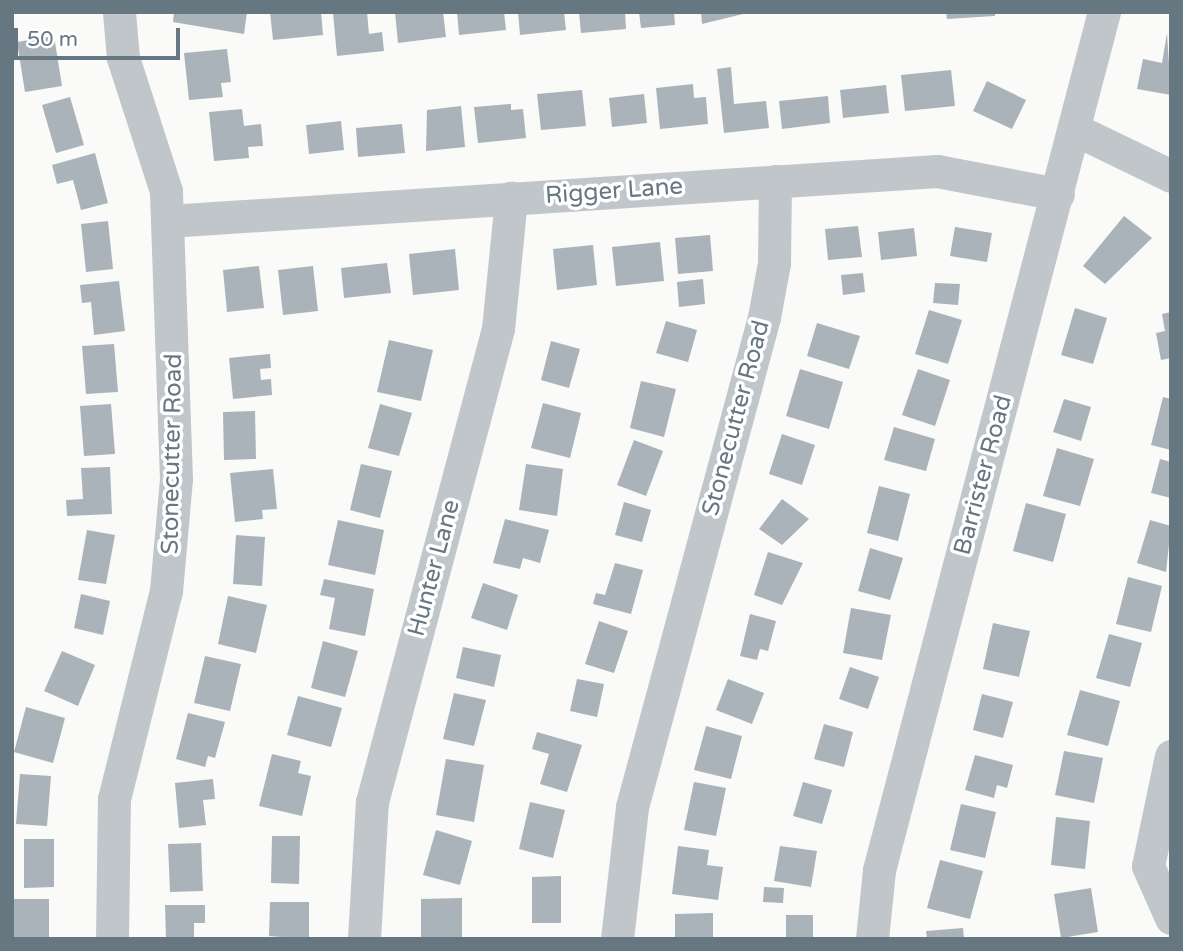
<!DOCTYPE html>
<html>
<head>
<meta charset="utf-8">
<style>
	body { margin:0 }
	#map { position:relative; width:1183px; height:951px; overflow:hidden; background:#fafaf8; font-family:"Varela Round",sans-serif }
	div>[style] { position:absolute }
	.building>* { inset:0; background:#aab3b9 }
	.minor>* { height:33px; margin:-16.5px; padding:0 16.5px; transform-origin:16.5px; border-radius:16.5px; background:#c1c6ca }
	span { translate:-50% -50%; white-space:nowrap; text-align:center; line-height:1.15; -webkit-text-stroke:7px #fff; paint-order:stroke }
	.street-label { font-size:24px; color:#667782 }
	.frame { position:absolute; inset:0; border:14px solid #667782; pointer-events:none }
	.scale { position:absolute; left:14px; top:28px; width:166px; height:32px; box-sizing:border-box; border:4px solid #667782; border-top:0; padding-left:9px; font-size:21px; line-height:24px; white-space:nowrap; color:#667782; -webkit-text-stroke:5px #fff; paint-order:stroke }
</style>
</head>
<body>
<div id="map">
	<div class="building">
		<div style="clip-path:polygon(174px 12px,247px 12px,244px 34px,173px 22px)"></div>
		<div style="clip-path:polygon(270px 12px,321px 12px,323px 35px,273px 40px)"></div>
		<div style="clip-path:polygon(367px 12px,369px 34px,382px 32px,384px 51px,337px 56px,333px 13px)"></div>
		<div style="clip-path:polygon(395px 12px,443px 12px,446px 37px,398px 43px)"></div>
		<div style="clip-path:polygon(457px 12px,504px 12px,506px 30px,459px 35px)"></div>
		<div style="clip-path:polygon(518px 12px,564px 12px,566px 30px,520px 35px)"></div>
		<div style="clip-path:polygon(579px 12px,625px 12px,626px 29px,581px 33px)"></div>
		<div style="clip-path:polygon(639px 12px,674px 12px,675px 25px,641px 28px)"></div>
		<div style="clip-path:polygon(701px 12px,743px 12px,743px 14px,702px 24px)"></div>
		<div style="clip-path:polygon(946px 12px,995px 12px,995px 16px,947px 19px)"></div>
		<div style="clip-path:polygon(1167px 33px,1171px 95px,1137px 89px,1143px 59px,1162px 63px)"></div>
		<div style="clip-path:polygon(54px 36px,62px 86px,25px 92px,17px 42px)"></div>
		<div style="clip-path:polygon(227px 49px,231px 82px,221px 83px,223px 97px,189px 100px,184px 53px)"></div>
		<div style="clip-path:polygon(731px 67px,734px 104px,766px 101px,769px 128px,724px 133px,717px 69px)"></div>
		<div style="clip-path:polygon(951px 70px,955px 106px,905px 111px,901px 75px)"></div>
		<div style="clip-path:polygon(987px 81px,1026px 100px,1012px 129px,973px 111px)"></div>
		<div style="clip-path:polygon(693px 84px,694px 98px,706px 97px,708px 124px,660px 129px,656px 88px)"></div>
		<div style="clip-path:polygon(886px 85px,889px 113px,843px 118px,840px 90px)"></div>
		<div style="clip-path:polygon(582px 90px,586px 126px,541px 130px,537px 94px)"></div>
		<div style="clip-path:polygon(644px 94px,647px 123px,612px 127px,609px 98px)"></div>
		<div style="clip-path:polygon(828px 96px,830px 123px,782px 129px,779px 101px)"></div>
		<div style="clip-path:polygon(70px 97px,84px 145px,56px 153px,42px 105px)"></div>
		<div style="clip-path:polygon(511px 104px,511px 110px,523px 109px,526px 138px,478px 143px,474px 107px)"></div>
		<div style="clip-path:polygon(461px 106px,465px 147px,426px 151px,427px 110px)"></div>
		<div style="clip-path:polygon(242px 109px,244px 126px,261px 124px,263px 146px,248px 147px,249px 158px,214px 161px,209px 112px)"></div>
		<div style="clip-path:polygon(341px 121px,344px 150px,309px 154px,306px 125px)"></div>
		<div style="clip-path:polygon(402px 124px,405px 153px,358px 157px,356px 128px)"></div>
		<div style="clip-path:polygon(95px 153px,108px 203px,81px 210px,73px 180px,57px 184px,52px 165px)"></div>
		<div style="clip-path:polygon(1124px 216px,1152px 238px,1105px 284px,1083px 266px)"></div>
		<div style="clip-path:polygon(108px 221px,113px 269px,86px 272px,81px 224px)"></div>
		<div style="clip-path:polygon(858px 226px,862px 257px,828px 260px,825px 229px)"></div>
		<div style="clip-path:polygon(955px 227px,992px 233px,987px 262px,950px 256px)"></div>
		<div style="clip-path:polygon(914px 228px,917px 256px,881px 260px,878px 232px)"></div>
		<div style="clip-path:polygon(710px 235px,713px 271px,678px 274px,675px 238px)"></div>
		<div style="clip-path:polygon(660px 242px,664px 281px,616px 286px,612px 247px)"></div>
		<div style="clip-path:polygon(593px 245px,597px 285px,557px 290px,553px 249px)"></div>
		<div style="clip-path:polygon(455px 249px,459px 290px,413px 295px,409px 254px)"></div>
		<div style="clip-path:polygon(387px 263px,391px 293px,344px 298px,341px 268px)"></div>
		<div style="clip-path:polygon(259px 266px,264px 308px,227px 312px,223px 270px)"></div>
		<div style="clip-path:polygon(313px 266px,318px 311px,283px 315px,278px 270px)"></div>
		<div style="clip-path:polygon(863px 273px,865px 292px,843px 295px,841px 275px)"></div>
		<div style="clip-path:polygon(703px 279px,705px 304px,679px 307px,677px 282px)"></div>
		<div style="clip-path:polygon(119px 281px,125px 331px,94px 335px,91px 302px,82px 303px,80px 285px)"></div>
		<div style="clip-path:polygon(935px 283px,960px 284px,958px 305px,933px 303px)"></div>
		<div style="clip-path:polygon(1075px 308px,1107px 318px,1093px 364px,1061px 355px)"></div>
		<div style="clip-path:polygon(929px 310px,962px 320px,948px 364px,915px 354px)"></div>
		<div style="clip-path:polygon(1171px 312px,1171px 358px,1161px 360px,1156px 333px,1165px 331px,1162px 314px)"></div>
		<div style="clip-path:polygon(666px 321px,697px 330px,688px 362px,656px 353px)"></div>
		<div style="clip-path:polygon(817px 323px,860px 336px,849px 369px,807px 356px)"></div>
		<div style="clip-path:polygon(389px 340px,433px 350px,421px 401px,377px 392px)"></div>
		<div style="clip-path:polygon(551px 341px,580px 349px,569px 388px,541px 380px)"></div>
		<div style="clip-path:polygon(114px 344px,118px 392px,86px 394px,82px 346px)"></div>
		<div style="clip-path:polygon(270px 354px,271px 368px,260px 369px,261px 380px,271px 379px,272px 395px,233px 399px,229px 358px)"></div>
		<div style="clip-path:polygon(800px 369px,843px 382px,829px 429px,786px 416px)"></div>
		<div style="clip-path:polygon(918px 369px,950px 380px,935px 426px,902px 415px)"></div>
		<div style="clip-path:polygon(641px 381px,676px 389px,664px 437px,630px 428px)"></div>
		<div style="clip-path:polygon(1163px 397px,1171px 399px,1171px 450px,1151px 445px)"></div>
		<div style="clip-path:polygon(1064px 399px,1091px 407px,1081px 441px,1053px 432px)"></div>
		<div style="clip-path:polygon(543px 403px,581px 413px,570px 458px,531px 448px)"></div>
		<div style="clip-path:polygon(111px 404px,115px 454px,84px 456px,80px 406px)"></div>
		<div style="clip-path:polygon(380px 404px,412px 413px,399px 456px,368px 448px)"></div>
		<div style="clip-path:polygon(255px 411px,256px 459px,224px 460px,223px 412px)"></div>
		<div style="clip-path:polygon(894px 427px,935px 439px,926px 471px,884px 460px)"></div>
		<div style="clip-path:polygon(782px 434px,815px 445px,802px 485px,769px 474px)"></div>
		<div style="clip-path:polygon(634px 440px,663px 451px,646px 496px,617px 485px)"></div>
		<div style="clip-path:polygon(1057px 448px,1094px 459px,1080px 506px,1043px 496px)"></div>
		<div style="clip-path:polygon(1160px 459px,1171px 462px,1171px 498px,1151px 493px)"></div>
		<div style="clip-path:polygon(361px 464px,392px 471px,380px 518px,350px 510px)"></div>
		<div style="clip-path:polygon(526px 464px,563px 469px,557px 516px,519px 510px)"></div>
		<div style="clip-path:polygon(110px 467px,112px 514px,67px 516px,66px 500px,83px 499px,81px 468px)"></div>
		<div style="clip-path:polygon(273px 469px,277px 509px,262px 510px,263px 519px,235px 522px,230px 473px)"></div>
		<div style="clip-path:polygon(879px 486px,910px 494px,898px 541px,867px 533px)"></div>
		<div style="clip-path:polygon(782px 499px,809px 519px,782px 545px,759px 529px)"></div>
		<div style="clip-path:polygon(624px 502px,651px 510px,642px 542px,615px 535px)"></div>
		<div style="clip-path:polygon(1026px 503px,1066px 514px,1053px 562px,1013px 551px)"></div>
		<div style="clip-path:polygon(505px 519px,549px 530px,540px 563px,523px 558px,520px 569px,493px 563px)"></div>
		<div style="clip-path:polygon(338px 520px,384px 530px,375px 575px,328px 565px)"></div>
		<div style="clip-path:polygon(1150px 520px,1171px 526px,1166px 572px,1137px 563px)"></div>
		<div style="clip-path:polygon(87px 530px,115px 535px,106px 584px,78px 580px)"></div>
		<div style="clip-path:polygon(236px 535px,265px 537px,262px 586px,233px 584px)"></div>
		<div style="clip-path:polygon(870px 548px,903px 558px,890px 600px,858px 591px)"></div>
		<div style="clip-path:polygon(768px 552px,803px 563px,782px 605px,754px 595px)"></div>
		<div style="clip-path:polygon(615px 563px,643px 570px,631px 614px,593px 604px,596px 593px,605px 595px)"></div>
		<div style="clip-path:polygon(1128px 577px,1162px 586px,1151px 632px,1116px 624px)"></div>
		<div style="clip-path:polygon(324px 579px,374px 589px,365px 636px,329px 629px,335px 598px,320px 595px)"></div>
		<div style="clip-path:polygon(483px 583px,518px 595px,507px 630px,471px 618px)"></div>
		<div style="clip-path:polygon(81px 594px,110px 601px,103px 635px,74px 628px)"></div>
		<div style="clip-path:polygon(228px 596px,267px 605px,256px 653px,218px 644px)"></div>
		<div style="clip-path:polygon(851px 608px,891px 615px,882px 660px,843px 653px)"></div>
		<div style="clip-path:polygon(750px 614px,776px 621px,768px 651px,760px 649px,757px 660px,740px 656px)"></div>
		<div style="clip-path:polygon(599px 621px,628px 631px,614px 673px,585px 664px)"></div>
		<div style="clip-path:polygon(993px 623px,1030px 631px,1019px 677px,983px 669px)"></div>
		<div style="clip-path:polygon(1109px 634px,1142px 643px,1130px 687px,1096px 678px)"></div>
		<div style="clip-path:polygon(323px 641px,358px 651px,345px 697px,311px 688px)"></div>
		<div style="clip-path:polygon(463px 647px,501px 655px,494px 687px,456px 678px)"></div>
		<div style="clip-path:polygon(62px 651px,95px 665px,78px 706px,44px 691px)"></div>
		<div style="clip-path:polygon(205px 656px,241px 664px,230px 711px,194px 703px)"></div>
		<div style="clip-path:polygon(850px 667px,879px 677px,868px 709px,839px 699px)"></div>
		<div style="clip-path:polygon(577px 679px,604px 684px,597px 717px,570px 711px)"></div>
		<div style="clip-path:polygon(728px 679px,764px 693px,752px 724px,716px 710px)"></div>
		<div style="clip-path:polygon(1080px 690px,1120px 701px,1108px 746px,1067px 735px)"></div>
		<div style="clip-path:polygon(454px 693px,486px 700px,474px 746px,443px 739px)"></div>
		<div style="clip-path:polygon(982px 694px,1013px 702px,1003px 738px,973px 730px)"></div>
		<div style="clip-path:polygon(298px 696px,342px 708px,331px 747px,287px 735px)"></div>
		<div style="clip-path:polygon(26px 707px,65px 718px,53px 763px,14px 752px)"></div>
		<div style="clip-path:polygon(188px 713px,225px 722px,215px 758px,208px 756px,205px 767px,176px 759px)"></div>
		<div style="clip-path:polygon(824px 724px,853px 732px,844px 767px,814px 759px)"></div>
		<div style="clip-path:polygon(706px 726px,742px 736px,731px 779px,694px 770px)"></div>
		<div style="clip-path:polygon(537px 732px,582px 745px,567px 792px,540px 784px,549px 754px,532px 749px)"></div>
		<div style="clip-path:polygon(1064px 751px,1103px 758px,1094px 803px,1055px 795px)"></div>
		<div style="clip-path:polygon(272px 754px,301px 761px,298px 773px,311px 776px,302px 816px,259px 806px)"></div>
		<div style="clip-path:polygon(975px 755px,1013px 765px,1007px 788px,997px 785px,994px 798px,965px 790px)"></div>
		<div style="clip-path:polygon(446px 759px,484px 765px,474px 822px,436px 815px)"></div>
		<div style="clip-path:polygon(20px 774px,51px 776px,47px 826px,16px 824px)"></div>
		<div style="clip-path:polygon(213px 779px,215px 799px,203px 800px,206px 825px,179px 828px,175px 783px)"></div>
		<div style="clip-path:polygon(694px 782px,726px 788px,716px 836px,684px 830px)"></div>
		<div style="clip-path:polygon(803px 782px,832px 790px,822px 824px,793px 816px)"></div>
		<div style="clip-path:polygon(530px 802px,565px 810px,553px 858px,519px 849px)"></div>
		<div style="clip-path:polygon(961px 804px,996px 812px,985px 858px,950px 850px)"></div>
		<div style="clip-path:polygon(1056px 817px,1090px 821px,1085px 869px,1051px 865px)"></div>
		<div style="clip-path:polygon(436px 830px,472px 841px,460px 885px,423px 875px)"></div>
		<div style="clip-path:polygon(272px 836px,300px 836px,299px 884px,271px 883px)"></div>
		<div style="clip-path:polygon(24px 839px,54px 839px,54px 887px,24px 888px)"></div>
		<div style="clip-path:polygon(201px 843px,203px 891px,170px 892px,168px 844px)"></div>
		<div style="clip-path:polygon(678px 846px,709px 850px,707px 865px,723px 867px,718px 900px,672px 894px)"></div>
		<div style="clip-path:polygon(780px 846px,817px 851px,811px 887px,774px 881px)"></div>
		<div style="clip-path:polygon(940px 860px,983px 871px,970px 919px,927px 908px)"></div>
		<div style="clip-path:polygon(561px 876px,561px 923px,532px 923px,532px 877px)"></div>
		<div style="clip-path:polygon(764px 887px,784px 888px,783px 903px,763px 902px)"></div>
		<div style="clip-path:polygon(1091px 888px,1098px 932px,1061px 938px,1054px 894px)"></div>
		<div style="clip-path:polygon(462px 898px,462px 939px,421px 939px,421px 899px)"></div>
		<div style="clip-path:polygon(12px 899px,49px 899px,49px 939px,12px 939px)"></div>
		<div style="clip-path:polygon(270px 902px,309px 902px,309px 939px,269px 936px)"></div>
		<div style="clip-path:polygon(165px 905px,205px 905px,205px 923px,194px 923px,194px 939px,166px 939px)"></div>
		<div style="clip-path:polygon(713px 913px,713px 939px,675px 939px,675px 914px)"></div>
		<div style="clip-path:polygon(786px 915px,813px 915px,813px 939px,786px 939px)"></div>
		<div style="clip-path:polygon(963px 928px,964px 939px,927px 939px,926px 931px)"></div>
	</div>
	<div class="minor">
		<div style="left:1076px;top:130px;width:106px;rotate:25.8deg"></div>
		<div style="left:168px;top:221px;width:771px;rotate:-3.72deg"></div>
		<div style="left:937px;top:171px;width:123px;rotate:10.8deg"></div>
		<div style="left:1171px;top:756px;width:112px;rotate:101.8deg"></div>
		<div style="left:1148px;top:866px;width:57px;rotate:66.1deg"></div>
		<div style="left:112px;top:939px;width:140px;rotate:-89.2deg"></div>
		<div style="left:114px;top:799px;width:214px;rotate:-76deg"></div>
		<div style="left:166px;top:591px;width:112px;rotate:-84.9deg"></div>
		<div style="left:176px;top:479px;width:288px;rotate:-92deg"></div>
		<div style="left:166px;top:191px;width:140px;rotate:-107.9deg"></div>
		<div style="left:123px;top:58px;width:46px;rotate:-95deg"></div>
		<div style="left:364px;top:939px;width:137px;rotate:-86.7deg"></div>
		<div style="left:372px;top:802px;width:489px;rotate:-75.1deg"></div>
		<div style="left:498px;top:329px;width:132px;rotate:-84.3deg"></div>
		<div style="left:617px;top:939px;width:133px;rotate:-83.5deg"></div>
		<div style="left:632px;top:807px;width:507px;rotate:-74.92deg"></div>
		<div style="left:764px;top:317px;width:55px;rotate:-79.5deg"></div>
		<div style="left:774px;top:263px;width:82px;rotate:-89.3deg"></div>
		<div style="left:872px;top:939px;width:69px;rotate:-84.2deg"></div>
		<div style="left:879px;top:870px;width:887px;rotate:-75.31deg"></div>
	</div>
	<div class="street-label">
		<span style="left:614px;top:191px;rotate:-4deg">Rigger Lane</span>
		<span style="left:736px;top:418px;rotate:-75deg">Stonecutter Road</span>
		<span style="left:172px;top:454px;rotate:-89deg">Stonecutter Road</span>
		<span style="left:983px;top:475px;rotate:-75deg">Barrister Road</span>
		<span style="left:434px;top:568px;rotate:-75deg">Hunter Lane</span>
	</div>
	<div class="frame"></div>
	<div class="scale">50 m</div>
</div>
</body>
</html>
